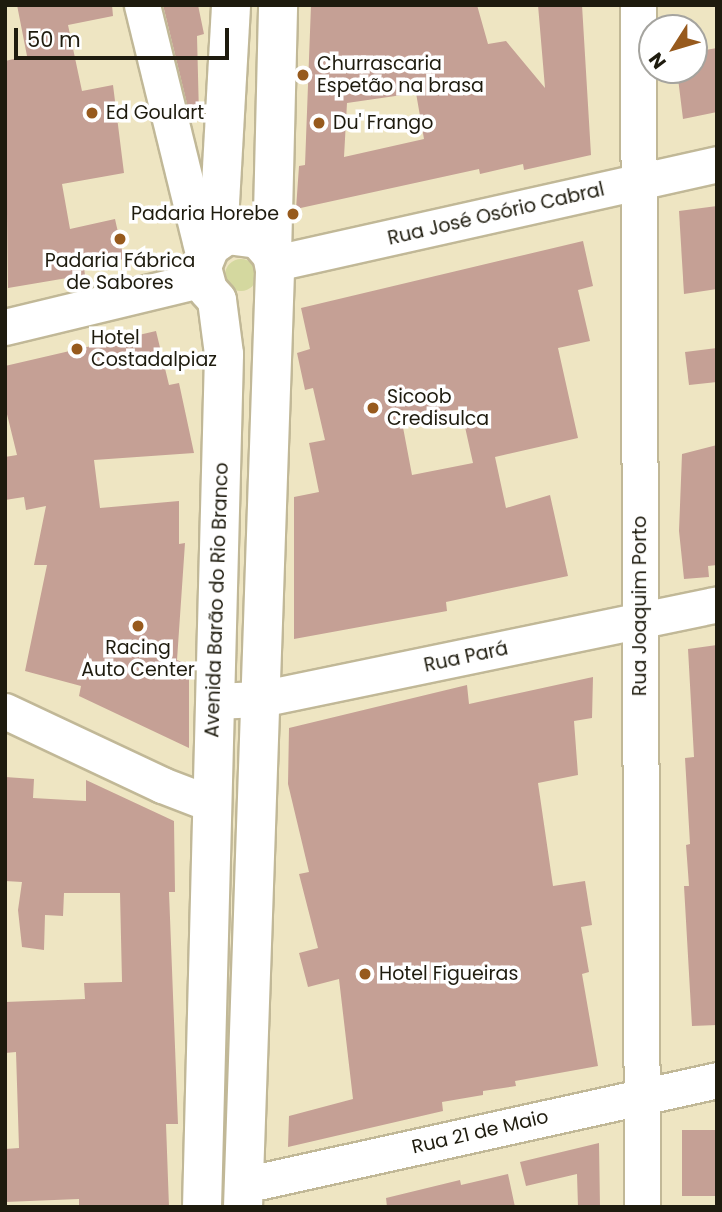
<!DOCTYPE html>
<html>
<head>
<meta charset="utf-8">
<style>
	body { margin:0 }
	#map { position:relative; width:722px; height:1212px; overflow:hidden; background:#eee5c2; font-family:Poppins,sans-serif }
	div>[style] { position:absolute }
	.green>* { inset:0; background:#d4d89f }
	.round { border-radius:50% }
	.building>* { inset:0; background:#c5a095 }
	.roads { filter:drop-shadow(2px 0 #c1b897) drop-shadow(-2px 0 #c1b897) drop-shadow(0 2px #c1b897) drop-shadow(0 -2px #c1b897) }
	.minor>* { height:35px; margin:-17.5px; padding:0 17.5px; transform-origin:17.5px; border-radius:17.5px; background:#fff }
	.major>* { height:38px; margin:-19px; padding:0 19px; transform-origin:19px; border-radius:19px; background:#fff }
	.dots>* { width:19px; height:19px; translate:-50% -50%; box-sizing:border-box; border:4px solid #fff; border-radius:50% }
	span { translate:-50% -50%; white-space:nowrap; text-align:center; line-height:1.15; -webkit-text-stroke:7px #fff; paint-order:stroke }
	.poi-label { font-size:19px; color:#1e1b0e }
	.left { translate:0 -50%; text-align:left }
	.right { translate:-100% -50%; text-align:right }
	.street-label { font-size:19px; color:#1e1b0e }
	.frame { position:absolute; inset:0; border:7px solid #1e1b0e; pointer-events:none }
	.north { position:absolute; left:638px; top:14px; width:70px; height:70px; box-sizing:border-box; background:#fff; border:2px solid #a5a49f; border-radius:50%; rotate:233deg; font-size:19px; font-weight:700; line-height:28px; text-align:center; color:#1e1b0e }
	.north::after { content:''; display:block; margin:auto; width:24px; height:32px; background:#975a1d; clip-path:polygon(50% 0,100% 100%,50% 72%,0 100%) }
	.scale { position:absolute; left:14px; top:28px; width:215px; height:32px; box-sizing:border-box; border:4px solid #1e1b0e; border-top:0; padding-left:9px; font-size:21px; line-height:24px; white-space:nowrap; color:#1e1b0e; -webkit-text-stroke:5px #fff; paint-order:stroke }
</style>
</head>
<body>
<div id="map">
	<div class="green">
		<div class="round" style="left:225px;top:259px;width:32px;height:32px"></div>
	</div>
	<div class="building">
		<div style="clip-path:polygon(17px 5px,112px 5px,113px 16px,68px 25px,82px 91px,113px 85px,124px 173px,62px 184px,70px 229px,115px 219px,124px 259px,84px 268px,85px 275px,8px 288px,5px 61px,27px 56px)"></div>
		<div style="clip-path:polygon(163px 5px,198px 5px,204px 34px,197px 36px,199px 115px,190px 116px)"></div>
		<div style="clip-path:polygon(evenodd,311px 5px,477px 5px,488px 44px,506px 41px,545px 88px,538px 5px,582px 5px,591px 155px,524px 170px,523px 164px,480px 174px,479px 169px,296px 209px,299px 166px,305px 165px,311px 5px,416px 93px,424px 139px,344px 157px,347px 103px,416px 93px)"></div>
		<div style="clip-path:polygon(717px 48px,717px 112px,683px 119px,677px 70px,694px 70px,694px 52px)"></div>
		<div style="clip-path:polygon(717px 206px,717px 289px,684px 294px,679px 211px)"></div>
		<div style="clip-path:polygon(evenodd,583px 241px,593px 286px,578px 290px,590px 341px,558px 348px,578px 438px,495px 457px,506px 508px,550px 495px,568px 576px,446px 602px,447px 611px,294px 639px,294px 497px,319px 492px,309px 443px,325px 440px,313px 388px,305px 390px,297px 353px,310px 349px,301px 308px,583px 241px,461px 409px,473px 463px,412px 475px,402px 422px,461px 409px)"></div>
		<div style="clip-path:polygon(156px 331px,169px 385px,179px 383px,194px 453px,94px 460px,100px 508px,179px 501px,179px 544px,185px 543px,177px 660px,189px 665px,189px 748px,79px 696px,81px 686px,25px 671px,47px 565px,34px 565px,46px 506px,26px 510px,24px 497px,5px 500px,5px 457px,17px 455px,5px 406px,5px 366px)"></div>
		<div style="clip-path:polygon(717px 348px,717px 382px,689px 385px,685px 352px)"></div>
		<div style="clip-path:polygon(717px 445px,717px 565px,708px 566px,709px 577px,684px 579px,679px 531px,682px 454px)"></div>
		<div style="clip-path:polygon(717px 645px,717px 1025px,692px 1026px,684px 886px,689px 886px,686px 845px,690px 844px,685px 758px,694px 757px,688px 649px)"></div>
		<div style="clip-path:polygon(593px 677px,592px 718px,574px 721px,578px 775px,538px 783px,553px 886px,585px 881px,592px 925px,581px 927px,589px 972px,582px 974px,598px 1066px,515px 1081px,516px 1086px,483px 1091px,483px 1095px,442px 1102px,443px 1111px,288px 1147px,289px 1116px,353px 1099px,339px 979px,308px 987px,299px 953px,318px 948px,299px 874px,309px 872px,288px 784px,289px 728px,467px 685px,469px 704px)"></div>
		<div style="clip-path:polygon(5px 777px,34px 779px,33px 798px,86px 801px,86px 780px,174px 821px,175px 892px,169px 892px,178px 1124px,166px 1124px,169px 1207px,79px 1207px,79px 1199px,5px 1202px,5px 1149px,19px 1148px,16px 1052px,5px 1053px,5px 1002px,85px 999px,84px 983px,122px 982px,120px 893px,64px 893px,63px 916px,45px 915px,44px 950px,22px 947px,18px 910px,22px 882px,5px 881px)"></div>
		<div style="clip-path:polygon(682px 1130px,717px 1130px,717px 1196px,682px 1196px)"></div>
		<div style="clip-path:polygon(599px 1143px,600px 1207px,578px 1207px,577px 1174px,526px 1186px,520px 1162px)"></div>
		<div style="clip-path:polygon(508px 1174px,515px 1207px,387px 1207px,386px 1198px,460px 1180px,461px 1185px)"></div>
	</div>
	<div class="roads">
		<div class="minor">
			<div style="left:142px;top:5px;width:260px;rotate:76.2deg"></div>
			<div style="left:638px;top:5px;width:1202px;rotate:89.81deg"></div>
			<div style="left:275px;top:263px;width:453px;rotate:-12.6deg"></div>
			<div style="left:5px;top:327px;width:204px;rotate:-13.6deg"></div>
			<div style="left:214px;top:701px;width:46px;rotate:-2.5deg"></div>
			<div style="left:260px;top:699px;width:467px;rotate:-11.7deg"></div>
			<div style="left:5px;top:711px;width:174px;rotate:25.2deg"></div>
			<div style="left:162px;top:785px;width:50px;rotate:21deg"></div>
			<div style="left:244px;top:1185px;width:485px;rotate:-12.5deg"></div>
		</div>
		<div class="major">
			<div style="left:218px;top:239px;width:234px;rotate:-86.8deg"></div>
			<div style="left:202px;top:1207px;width:853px;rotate:-88.52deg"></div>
			<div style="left:224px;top:354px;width:54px;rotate:-97.4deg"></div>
			<div style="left:217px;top:300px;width:13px;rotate:-132deg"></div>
			<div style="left:208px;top:290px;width:24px;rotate:-105deg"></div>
			<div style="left:202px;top:267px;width:22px;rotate:-68deg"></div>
			<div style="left:210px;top:247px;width:21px;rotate:-35deg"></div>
			<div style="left:227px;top:235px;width:31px;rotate:7deg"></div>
			<div style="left:258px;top:239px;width:21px;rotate:49deg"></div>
			<div style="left:243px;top:1207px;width:938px;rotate:-88.04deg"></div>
			<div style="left:275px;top:270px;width:15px;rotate:-101deg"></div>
			<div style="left:272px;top:255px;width:250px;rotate:-88.6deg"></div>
		</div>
	</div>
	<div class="dots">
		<div style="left:303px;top:75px;background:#975a1d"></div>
		<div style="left:92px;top:113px;background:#975a1d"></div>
		<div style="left:319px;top:123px;background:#975a1d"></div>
		<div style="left:293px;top:214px;background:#975a1d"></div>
		<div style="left:120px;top:239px;background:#975a1d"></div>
		<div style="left:77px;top:349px;background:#975a1d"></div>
		<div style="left:373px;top:408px;background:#975a1d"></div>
		<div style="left:138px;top:626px;background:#975a1d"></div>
		<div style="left:365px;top:974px;background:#975a1d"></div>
	</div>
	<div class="poi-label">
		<span class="left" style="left:317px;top:75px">Churrascaria<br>Espetão na brasa</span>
		<span class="left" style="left:106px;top:113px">Ed Goulart</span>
		<span class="left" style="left:333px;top:123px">Du' Frango</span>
		<span class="right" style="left:279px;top:214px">Padaria Horebe</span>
		<span style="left:120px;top:272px">Padaria Fábrica<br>de Sabores</span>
		<span class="left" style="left:91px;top:349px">Hotel<br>Costadalpiaz</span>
		<span class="left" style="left:387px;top:408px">Sicoob<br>Credisulca</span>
		<span style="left:138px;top:659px">Racing<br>Auto Center</span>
		<span class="left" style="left:379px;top:974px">Hotel Figueiras</span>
	</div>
	<div class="street-label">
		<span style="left:496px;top:214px;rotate:-13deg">Rua José Osório Cabral</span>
		<span style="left:217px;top:600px;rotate:-88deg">Avenida Barão do Rio Branco</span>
		<span style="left:640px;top:606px;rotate:-90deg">Rua Joaquim Porto</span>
		<span style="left:466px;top:657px;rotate:-12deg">Rua Pará</span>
		<span style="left:480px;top:1132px;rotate:-13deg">Rua 21 de Maio</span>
	</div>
	<div class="frame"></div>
	<div class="north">N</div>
	<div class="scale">50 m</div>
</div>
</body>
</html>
